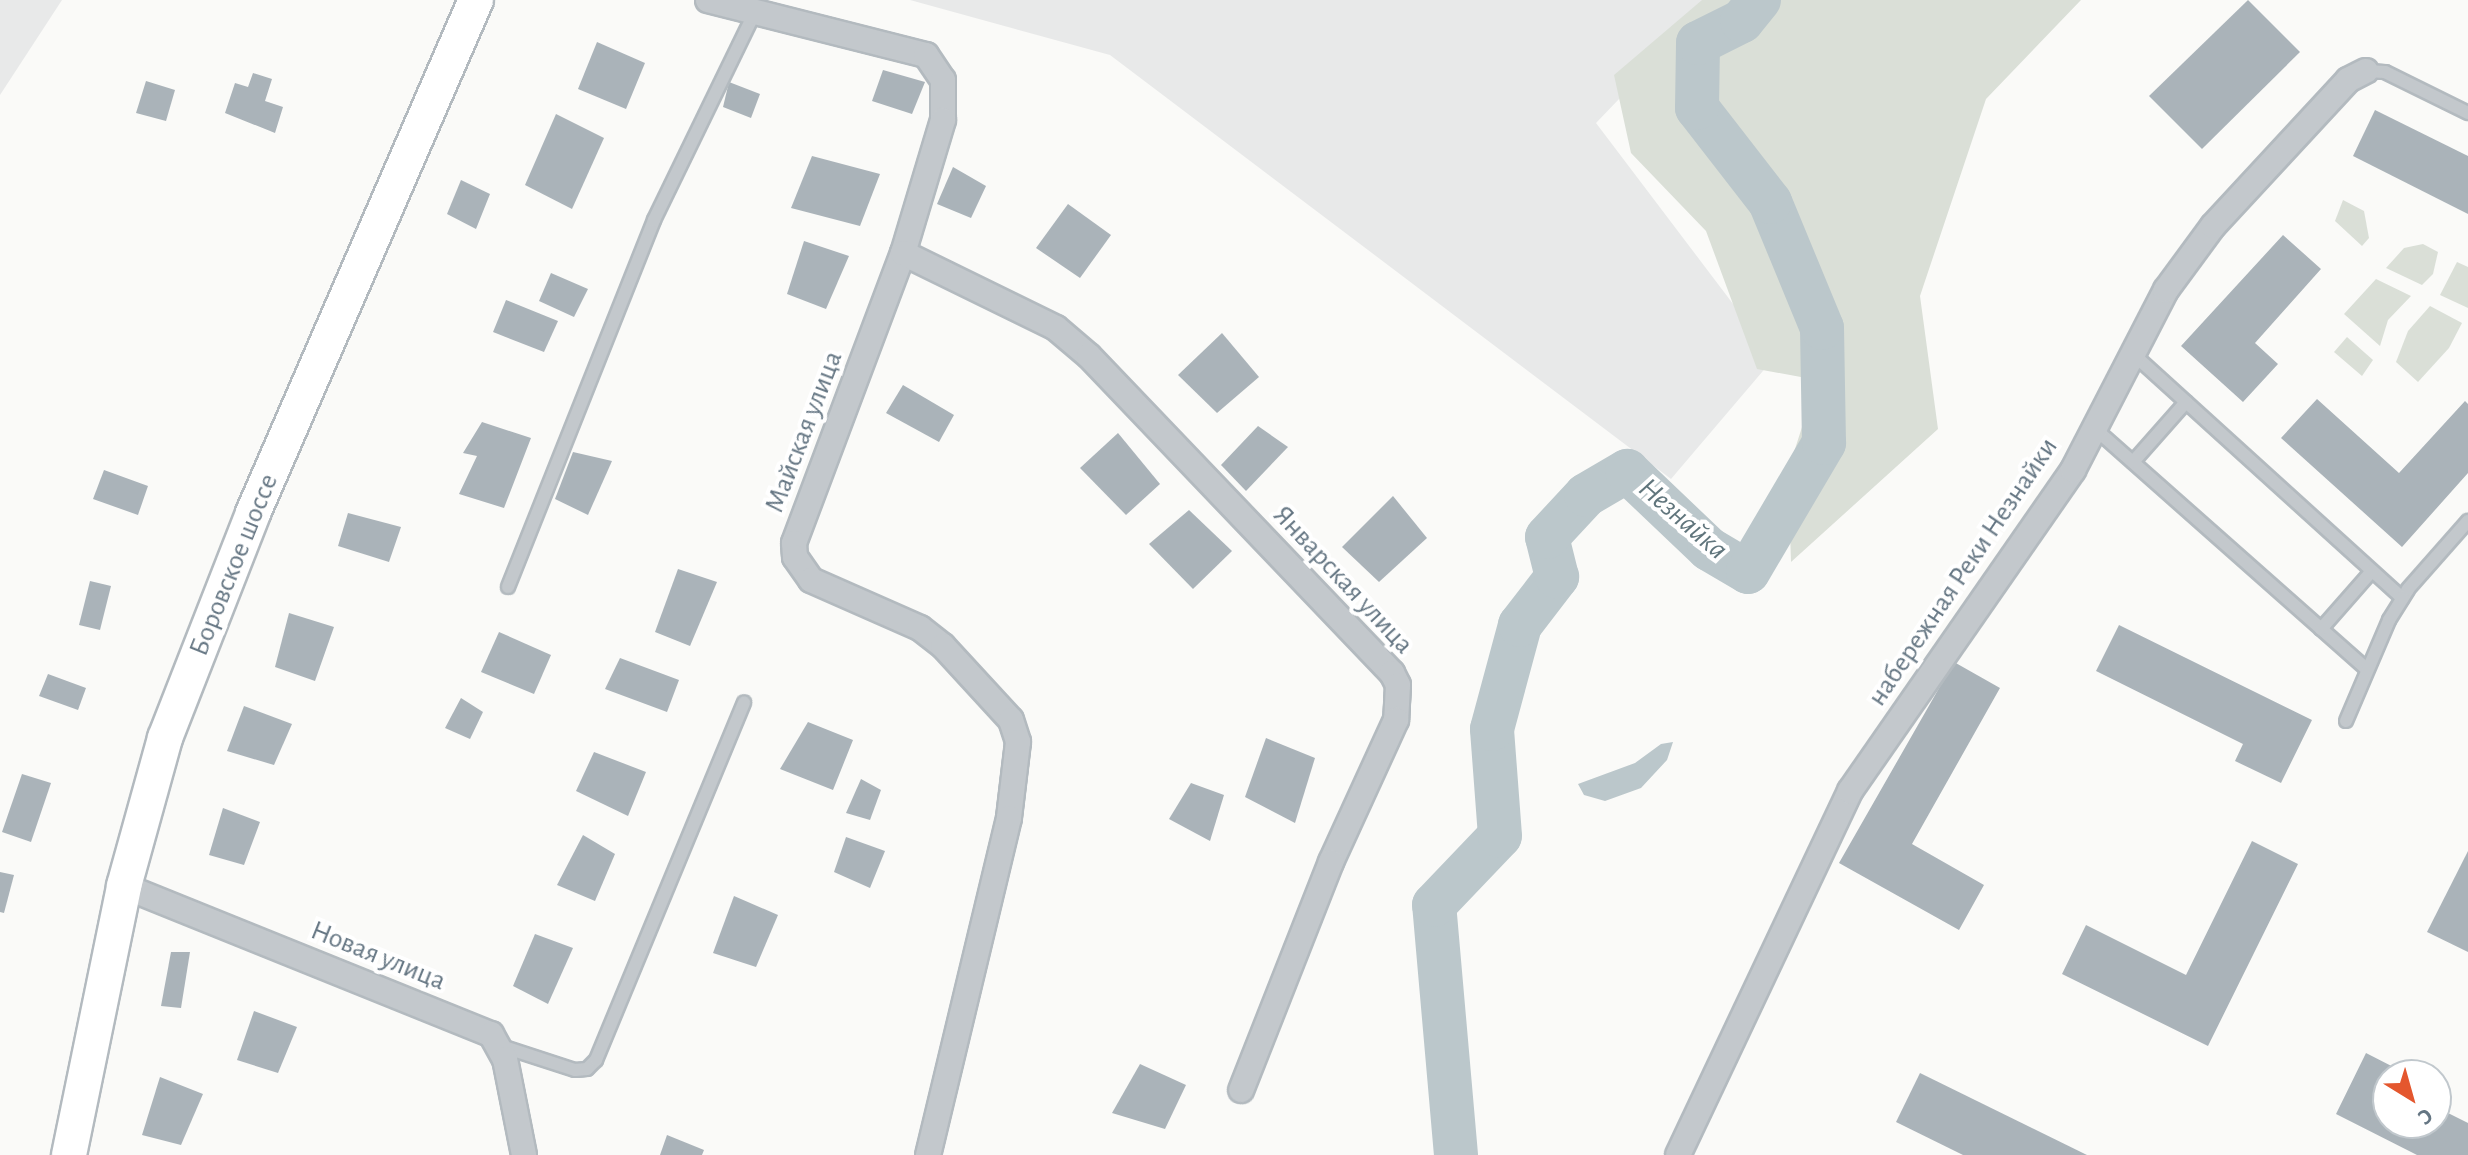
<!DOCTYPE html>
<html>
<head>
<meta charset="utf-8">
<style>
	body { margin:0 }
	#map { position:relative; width:2468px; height:1155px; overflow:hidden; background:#fafaf8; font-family:"Alegreya Sans",sans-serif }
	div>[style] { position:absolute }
	.built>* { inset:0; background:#e8e9e9 }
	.green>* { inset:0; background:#dadfd7 }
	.water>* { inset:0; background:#bbc7cb }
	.river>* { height:44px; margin:-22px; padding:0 22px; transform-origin:22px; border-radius:22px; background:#bbc7cb }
	.building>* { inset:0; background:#aab3b9 }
	.roads { filter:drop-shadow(2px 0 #b3babf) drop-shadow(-2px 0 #b3babf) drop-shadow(0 2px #b3babf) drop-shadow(0 -2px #b3babf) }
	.service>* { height:12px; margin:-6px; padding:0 6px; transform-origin:6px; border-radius:6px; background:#c3c8cc }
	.minor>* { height:24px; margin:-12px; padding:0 12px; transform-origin:12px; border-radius:12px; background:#c3c8cc }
	.secondary>* { height:34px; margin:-17px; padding:0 17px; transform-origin:17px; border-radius:17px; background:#fff }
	span { translate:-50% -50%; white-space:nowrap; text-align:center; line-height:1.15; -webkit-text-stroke:8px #fff; paint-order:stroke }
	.street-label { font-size:28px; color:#657683 }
	.water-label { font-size:30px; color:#60757c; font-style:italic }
	.north { position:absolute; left:2372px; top:1059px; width:80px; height:80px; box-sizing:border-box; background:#fff; border:2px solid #c1c8cd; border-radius:50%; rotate:143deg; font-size:22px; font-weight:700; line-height:32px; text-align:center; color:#657683 }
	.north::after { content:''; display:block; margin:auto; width:28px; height:36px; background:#e4572e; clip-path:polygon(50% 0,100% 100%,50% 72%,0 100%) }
</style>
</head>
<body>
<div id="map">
	<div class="built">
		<div style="clip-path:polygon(0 0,62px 0,0 95px)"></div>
		<div style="clip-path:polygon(910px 0,1714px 0,1596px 123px,1774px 358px,1671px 479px,1110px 55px)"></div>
	</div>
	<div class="green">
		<div style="clip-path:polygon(1702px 0,2081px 0,1986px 99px,1920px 296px,1938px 429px,1791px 562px,1788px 471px,1817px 380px,1757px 369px,1706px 231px,1631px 153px,1614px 75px)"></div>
		<div style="clip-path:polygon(2343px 200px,2364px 211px,2369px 238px,2362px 246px,2335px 221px)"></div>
		<div style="clip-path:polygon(2423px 244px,2438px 252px,2433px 274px,2422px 285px,2386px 268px,2404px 248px)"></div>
		<div style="clip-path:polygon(2457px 262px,2468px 267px,2468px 308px,2440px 295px)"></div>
		<div style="clip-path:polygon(2376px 279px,2411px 296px,2388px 320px,2380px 346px,2344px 314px)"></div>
		<div style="clip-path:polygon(2430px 306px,2462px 323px,2449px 348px,2418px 382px,2396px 362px,2408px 331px)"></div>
		<div style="clip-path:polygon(2347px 337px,2373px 360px,2362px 376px,2334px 352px)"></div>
	</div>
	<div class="water">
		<div style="clip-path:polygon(1673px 742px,1667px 760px,1641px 788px,1605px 801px,1584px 795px,1578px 784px,1635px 763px,1661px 744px)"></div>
	</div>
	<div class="river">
		<div style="left:1456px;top:1155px;width:251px;rotate:-95deg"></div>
		<div style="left:1434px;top:905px;width:95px;rotate:-46.3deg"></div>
		<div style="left:1500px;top:836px;width:107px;rotate:-94.3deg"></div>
		<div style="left:1492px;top:729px;width:108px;rotate:-74.9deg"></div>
		<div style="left:1520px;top:625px;width:61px;rotate:-52.4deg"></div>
		<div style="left:1557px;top:577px;width:41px;rotate:-104deg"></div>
		<div style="left:1547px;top:537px;width:57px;rotate:-47.1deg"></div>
		<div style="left:1586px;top:495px;width:48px;rotate:-30.3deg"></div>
		<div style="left:1627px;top:471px;width:113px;rotate:43.6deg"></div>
		<div style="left:1709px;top:549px;width:45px;rotate:30.5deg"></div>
		<div style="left:1748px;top:572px;width:150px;rotate:-59.5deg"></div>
		<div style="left:1824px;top:443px;width:115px;rotate:-91deg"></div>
		<div style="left:1822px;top:328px;width:136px;rotate:-112.4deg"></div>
		<div style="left:1770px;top:202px;width:119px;rotate:-127.8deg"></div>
		<div style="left:1697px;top:108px;width:65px;rotate:-89.1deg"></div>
		<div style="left:1698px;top:43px;width:49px;rotate:-26.6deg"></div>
		<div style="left:1742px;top:21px;width:27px;rotate:-51deg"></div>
	</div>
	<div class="building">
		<div style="clip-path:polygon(2248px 0,2300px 52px,2202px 149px,2149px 96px)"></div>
		<div style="clip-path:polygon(597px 42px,645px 63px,626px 109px,578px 89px)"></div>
		<div style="clip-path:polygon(883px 70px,925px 82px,912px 114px,872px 101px)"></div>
		<div style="clip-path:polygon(253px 73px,272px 79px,265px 101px,283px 107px,275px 133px,225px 113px,235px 83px,248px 87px)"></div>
		<div style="clip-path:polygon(146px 81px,175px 90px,166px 121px,136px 113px)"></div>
		<div style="clip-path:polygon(729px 82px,760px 94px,751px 118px,723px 107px)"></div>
		<div style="clip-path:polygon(2375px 110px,2468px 156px,2468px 214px,2353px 156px)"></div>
		<div style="clip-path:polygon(556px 114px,604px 138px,572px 209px,525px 185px)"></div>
		<div style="clip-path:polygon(812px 156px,880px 174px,860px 226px,791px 208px)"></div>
		<div style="clip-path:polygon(953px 167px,986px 186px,971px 218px,937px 204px)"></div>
		<div style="clip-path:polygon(461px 180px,490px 194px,476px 229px,447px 214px)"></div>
		<div style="clip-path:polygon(1068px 204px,1111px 235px,1080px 278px,1036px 248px)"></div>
		<div style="clip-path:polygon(2283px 235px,2321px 269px,2255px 343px,2278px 364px,2243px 402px,2181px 346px)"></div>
		<div style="clip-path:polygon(804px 241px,849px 256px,826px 309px,787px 294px)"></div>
		<div style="clip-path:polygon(551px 273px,588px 289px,574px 317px,539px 301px)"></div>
		<div style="clip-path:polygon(506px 300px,558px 321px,544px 352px,493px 332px)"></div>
		<div style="clip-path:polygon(1222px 333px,1259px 377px,1217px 413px,1178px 375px)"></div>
		<div style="clip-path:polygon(903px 385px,954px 415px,939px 442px,886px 413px)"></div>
		<div style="clip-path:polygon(2317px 399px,2399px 473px,2465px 401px,2468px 404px,2468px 473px,2402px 547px,2281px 438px)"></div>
		<div style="clip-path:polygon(482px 422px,531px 438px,504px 508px,459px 494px,477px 456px,463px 453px)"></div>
		<div style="clip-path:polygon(1258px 426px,1288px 447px,1246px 491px,1221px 465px)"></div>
		<div style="clip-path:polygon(1118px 433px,1160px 484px,1126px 515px,1080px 468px)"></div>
		<div style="clip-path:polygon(573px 452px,612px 461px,588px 515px,555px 499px)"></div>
		<div style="clip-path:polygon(104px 470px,148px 486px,138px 515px,93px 499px)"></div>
		<div style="clip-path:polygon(1393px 496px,1427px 538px,1379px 582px,1342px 547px)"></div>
		<div style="clip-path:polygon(1189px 510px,1232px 551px,1193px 589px,1149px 544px)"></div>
		<div style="clip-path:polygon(348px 513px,401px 527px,389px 562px,338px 546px)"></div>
		<div style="clip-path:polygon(678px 569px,717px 582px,690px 646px,655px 632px)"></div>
		<div style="clip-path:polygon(90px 581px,111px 586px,100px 630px,79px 625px)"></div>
		<div style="clip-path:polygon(289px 613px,334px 627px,315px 681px,275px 667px)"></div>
		<div style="clip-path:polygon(2119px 625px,2312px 720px,2281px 783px,2235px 761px,2243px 744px,2096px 671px)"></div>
		<div style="clip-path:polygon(499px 632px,551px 655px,534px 694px,481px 672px)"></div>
		<div style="clip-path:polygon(620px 658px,679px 680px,667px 712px,605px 689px)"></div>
		<div style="clip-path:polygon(1954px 662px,2000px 688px,1912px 844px,1984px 885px,1959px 930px,1839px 863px)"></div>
		<div style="clip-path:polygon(48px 674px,86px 688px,78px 710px,39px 696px)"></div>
		<div style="clip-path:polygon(461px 698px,483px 712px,470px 739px,445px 728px)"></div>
		<div style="clip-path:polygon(244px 706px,292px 724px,274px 765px,227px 751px)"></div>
		<div style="clip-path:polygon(808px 722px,853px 740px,833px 790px,780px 769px)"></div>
		<div style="clip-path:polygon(1266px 738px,1315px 758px,1295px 823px,1245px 797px)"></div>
		<div style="clip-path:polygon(594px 752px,646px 772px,628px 816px,576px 791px)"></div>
		<div style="clip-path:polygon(22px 774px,51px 783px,31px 842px,2px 832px)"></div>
		<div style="clip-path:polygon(861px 779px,881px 790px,870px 820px,846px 813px)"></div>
		<div style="clip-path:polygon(1191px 783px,1224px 795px,1210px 841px,1169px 819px)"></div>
		<div style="clip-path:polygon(223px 808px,260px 822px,244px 865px,209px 855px)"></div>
		<div style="clip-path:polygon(583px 835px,615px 854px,595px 901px,557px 885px)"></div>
		<div style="clip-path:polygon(846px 837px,885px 851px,870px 888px,834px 872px)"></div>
		<div style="clip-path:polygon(2252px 841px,2298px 864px,2208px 1046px,2062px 974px,2086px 925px,2186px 975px)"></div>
		<div style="clip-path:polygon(2468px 851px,2468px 952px,2427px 932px)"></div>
		<div style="clip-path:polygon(0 872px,14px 875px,4px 913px,0 912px)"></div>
		<div style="clip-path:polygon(734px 896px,778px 915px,756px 967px,713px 953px)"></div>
		<div style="clip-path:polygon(535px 934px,573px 948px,548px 1004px,513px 986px)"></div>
		<div style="clip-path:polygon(171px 952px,190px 952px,181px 1008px,161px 1006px)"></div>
		<div style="clip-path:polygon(254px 1011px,297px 1027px,278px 1073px,237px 1060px)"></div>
		<div style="clip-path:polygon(2366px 1053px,2409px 1075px,2388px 1075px,2388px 1123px,2436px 1123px,2436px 1107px,2468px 1123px,2468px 1155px,2417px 1155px,2336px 1114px)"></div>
		<div style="clip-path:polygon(1140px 1064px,1186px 1085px,1165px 1129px,1112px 1113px)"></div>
		<div style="clip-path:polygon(1920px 1073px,2087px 1155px,1963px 1155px,1896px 1122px)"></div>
		<div style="clip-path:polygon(160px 1077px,203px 1094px,181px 1145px,142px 1135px)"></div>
		<div style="clip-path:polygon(667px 1135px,704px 1150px,702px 1155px,660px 1155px)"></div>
	</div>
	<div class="roads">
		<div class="service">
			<div style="left:2366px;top:71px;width:19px;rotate:3deg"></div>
			<div style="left:2385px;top:72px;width:93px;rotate:26.3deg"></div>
			<div style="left:2132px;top:353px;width:365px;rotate:42.2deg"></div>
			<div style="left:2093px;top:427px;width:363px;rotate:41.5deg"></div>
			<div style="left:2133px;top:462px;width:80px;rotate:-48.5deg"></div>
			<div style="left:508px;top:587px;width:395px;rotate:-68.3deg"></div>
			<div style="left:654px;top:220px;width:229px;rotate:-64.1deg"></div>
			<div style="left:2321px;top:629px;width:77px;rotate:-48.7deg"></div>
			<div style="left:2346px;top:721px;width:110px;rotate:-66.9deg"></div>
			<div style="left:2389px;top:620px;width:36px;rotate:-58deg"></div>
			<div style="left:2408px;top:589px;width:91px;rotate:-48.6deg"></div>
			<div style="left:501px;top:1046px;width:78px;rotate:18deg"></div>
			<div style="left:575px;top:1070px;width:12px;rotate:-5deg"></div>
			<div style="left:587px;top:1069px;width:13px;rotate:-45deg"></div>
			<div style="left:596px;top:1060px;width:387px;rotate:-67.5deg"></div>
		</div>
		<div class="minor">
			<div style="left:708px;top:0;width:225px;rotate:14.2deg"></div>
			<div style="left:926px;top:55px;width:30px;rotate:56deg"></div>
			<div style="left:943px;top:80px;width:40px;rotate:90deg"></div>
			<div style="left:943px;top:120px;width:139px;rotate:106.7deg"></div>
			<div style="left:903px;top:253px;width:310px;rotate:110.6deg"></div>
			<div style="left:794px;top:543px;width:14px;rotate:86deg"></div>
			<div style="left:795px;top:557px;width:28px;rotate:55deg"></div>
			<div style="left:811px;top:580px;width:119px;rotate:23.8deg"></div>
			<div style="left:920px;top:628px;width:29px;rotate:38deg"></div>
			<div style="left:943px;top:646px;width:100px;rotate:47.4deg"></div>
			<div style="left:1011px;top:720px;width:23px;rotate:72deg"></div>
			<div style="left:1018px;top:742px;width:77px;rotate:96.8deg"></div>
			<div style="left:1009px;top:818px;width:347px;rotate:103.5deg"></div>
			<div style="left:903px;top:253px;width:170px;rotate:26.1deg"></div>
			<div style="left:1056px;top:328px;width:43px;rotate:40.3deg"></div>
			<div style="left:1089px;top:356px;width:439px;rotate:46.3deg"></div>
			<div style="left:1392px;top:673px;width:13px;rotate:63deg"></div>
			<div style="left:1398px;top:685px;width:35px;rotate:93deg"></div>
			<div style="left:1396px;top:720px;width:156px;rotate:114.6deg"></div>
			<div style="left:1331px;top:862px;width:245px;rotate:111.5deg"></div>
			<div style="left:124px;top:886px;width:396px;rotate:22deg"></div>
			<div style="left:491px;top:1034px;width:29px;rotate:61deg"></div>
			<div style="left:505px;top:1059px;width:98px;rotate:78.8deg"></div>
			<div style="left:1678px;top:1155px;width:403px;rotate:-64.7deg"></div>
			<div style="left:1850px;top:791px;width:391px;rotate:-55.2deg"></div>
			<div style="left:2073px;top:470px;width:203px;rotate:-62.7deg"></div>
			<div style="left:2166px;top:290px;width:79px;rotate:-53.7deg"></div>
			<div style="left:2213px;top:226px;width:199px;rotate:-47.2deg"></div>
			<div style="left:2348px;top:80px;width:20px;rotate:-27deg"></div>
		</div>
		<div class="secondary">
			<div style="left:69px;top:1155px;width:275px;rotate:-78.4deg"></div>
			<div style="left:124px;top:886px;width:154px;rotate:-74.5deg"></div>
			<div style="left:165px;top:738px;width:242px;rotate:-68.6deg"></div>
			<div style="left:253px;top:513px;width:559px;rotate:-66.51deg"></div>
		</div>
	</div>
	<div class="street-label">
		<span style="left:804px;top:432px;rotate:-69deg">Майская улица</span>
		<span style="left:234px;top:565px;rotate:-68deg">Боровское шоссе</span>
		<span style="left:1963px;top:572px;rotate:-56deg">набережная Реки Незнайки</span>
		<span style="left:1343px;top:580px;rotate:47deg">Январская улица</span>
		<span style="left:378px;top:956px;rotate:22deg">Новая улица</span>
	</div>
	<div class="water-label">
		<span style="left:1683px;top:519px;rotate:41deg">Незнайка</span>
	</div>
	<div class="north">С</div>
</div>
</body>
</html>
